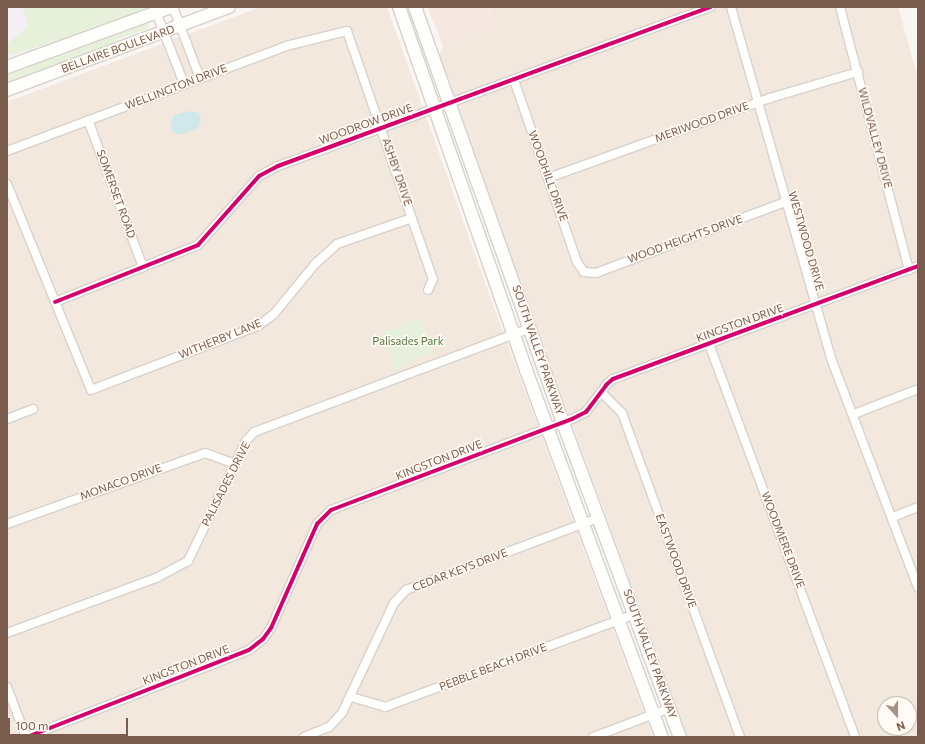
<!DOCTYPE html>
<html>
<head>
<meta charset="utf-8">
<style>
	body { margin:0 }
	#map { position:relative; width:925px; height:744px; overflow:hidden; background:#f9f5f0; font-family:Commissioner,sans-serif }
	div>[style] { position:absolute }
	.residential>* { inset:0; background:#f2e8de }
	.commercial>* { inset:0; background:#f6e8e1 }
	.education>* { inset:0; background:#f6eef6 }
	.green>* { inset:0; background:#e7f0db }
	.water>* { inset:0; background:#d0e8ea }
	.roads { filter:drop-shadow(1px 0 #d7d1cb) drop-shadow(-1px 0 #d7d1cb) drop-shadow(0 1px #d7d1cb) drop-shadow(0 -1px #d7d1cb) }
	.minor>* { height:8px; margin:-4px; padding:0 4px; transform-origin:4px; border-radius:4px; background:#fefefd }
	.secondary>* { height:12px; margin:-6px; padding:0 6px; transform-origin:6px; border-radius:6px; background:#fefefd }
	.cycleway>* { height:4px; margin:-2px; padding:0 2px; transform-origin:2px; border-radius:2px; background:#d6006c }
	span { translate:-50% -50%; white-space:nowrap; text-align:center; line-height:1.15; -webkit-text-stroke:3px #fffaf3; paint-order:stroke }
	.street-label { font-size:11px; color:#7a5c4d }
	.park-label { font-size:11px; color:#537a41 }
	.frame { position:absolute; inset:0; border:8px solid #7a5c4d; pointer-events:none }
	.north { position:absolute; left:877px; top:696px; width:40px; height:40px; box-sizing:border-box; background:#fffaf3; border:1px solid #cabbb1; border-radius:50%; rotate:159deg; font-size:11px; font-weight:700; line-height:16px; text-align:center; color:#7a5c4d }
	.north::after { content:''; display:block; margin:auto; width:14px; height:18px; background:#a69286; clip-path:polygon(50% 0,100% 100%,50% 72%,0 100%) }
	.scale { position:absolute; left:8px; top:718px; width:120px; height:18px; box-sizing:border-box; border:2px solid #7a5c4d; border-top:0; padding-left:5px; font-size:12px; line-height:14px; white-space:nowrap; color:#7a5c4d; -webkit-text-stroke:3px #fffaf3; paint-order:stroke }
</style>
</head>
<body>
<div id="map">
	<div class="residential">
		<div style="clip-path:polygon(261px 7px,387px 7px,488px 291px,653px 737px,7px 737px,7px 102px)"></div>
		<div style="clip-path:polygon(evenodd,488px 7px,898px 7px,918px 78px,918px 737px,687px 737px,438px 59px,443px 47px,495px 27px,488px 7px,885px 704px,909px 704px,909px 728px,885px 728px,885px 704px)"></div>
	</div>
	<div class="commercial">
		<div style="clip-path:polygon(428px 7px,488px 7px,495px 27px,443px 47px)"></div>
	</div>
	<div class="education">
		<div style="clip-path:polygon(7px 7px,154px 7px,7px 62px)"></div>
	</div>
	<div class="green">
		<div style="clip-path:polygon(22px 7px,144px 7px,143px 10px,63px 39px,7px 56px,7px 44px,28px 26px)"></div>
		<div style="clip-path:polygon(147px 22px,149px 28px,116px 40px,100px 51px,7px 84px,7px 75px,9px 73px)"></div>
		<div style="clip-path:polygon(420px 318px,434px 354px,410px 359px,406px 365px,396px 370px,380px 333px)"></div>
	</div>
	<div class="water">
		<div style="clip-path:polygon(189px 111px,199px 113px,201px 122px,198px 128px,179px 135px,172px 131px,171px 121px,174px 115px)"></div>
	</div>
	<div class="roads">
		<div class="minor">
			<div style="left:173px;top:7px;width:76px;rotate:69.2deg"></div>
			<div style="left:731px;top:7px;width:368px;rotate:74.1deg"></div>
			<div style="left:832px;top:361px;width:242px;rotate:69.2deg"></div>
			<div style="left:840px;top:7px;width:272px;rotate:75.3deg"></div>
			<div style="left:156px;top:12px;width:77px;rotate:68.7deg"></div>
			<div style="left:514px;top:80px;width:193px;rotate:70.9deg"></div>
			<div style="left:577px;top:262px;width:12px;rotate:55deg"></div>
			<div style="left:584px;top:272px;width:12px;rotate:5deg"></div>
			<div style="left:596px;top:273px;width:202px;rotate:-20.6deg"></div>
			<div style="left:88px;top:120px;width:157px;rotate:69.5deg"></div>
			<div style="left:7px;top:151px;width:298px;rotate:-20.6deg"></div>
			<div style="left:286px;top:46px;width:63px;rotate:-13.8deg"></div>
			<div style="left:347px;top:31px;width:262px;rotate:70.9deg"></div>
			<div style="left:433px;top:279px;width:12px;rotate:114deg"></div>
			<div style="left:548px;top:178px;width:236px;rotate:-19.8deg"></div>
			<div style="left:770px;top:98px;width:92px;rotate:-16.5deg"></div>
			<div style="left:7px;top:184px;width:222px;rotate:67.8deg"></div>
			<div style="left:91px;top:390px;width:179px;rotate:-21deg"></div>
			<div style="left:258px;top:326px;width:20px;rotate:-37deg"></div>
			<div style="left:274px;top:314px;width:65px;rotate:-50.6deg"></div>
			<div style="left:315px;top:264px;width:30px;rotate:-42deg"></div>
			<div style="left:337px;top:244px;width:79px;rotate:-19.1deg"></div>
			<div style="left:55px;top:302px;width:154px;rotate:-21.7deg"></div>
			<div style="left:198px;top:245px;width:92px;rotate:-48.5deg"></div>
			<div style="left:259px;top:176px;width:21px;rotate:-28deg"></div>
			<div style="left:278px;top:166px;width:461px;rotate:-20.2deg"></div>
			<div style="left:709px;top:344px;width:419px;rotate:69.6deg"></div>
			<div style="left:601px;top:392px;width:30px;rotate:45deg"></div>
			<div style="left:622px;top:413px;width:345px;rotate:70deg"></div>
			<div style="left:854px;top:414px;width:69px;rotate:-21.3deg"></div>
			<div style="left:7px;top:419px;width:28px;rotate:-21deg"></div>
			<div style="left:893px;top:517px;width:27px;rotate:-22deg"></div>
			<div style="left:7px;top:524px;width:210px;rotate:-19.7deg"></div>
			<div style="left:205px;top:453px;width:33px;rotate:20deg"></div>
			<div style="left:7px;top:633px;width:161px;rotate:-20.3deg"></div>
			<div style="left:158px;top:577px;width:34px;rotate:-28deg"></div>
			<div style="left:188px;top:561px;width:133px;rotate:-64.2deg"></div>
			<div style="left:246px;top:441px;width:12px;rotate:-48deg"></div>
			<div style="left:254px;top:432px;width:295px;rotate:-20.6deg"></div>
			<div style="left:7px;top:687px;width:53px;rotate:69.2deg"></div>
			<div style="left:351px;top:697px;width:35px;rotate:16deg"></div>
			<div style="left:385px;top:707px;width:267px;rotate:-20.4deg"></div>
			<div style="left:27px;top:737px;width:238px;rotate:-21.4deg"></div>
			<div style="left:249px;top:650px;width:18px;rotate:-38deg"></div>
			<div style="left:263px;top:639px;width:14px;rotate:-54deg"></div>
			<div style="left:271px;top:628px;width:114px;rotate:-66.1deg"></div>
			<div style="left:317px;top:524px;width:20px;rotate:-45deg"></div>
			<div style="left:331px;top:510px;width:258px;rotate:-20.7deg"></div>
			<div style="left:572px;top:419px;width:16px;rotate:-27deg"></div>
			<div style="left:586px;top:412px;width:34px;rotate:-53deg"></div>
			<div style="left:606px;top:385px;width:9px;rotate:-41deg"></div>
			<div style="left:613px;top:379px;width:325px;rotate:-20.3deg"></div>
			<div style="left:304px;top:737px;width:27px;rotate:-22deg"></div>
			<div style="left:329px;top:727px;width:19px;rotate:-47deg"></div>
			<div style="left:342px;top:713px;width:122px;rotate:-64.7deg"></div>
			<div style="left:394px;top:603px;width:18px;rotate:-47deg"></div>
			<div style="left:406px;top:590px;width:206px;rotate:-20.5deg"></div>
			<div style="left:593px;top:737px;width:82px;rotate:-20.6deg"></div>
		</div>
		<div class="secondary">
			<div style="left:399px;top:7px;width:385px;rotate:70.7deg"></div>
			<div style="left:526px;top:370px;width:391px;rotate:69.7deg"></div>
			<div style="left:415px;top:7px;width:442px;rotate:70.4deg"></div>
			<div style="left:563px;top:423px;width:335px;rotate:69.6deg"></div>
			<div style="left:7px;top:67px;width:175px;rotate:-20.1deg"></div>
			<div style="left:7px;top:90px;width:237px;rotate:-20.5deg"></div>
		</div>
	</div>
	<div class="cycleway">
		<div style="left:55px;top:302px;width:154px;rotate:-21.7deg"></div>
		<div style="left:198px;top:245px;width:92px;rotate:-48.5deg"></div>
		<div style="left:259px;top:176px;width:21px;rotate:-28deg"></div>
		<div style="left:278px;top:166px;width:461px;rotate:-20.2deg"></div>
		<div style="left:27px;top:737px;width:238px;rotate:-21.4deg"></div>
		<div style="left:249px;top:650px;width:18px;rotate:-38deg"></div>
		<div style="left:263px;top:639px;width:14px;rotate:-54deg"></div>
		<div style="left:271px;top:628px;width:114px;rotate:-66.1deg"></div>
		<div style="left:317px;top:524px;width:20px;rotate:-45deg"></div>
		<div style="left:331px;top:510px;width:258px;rotate:-20.7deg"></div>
		<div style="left:572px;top:419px;width:16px;rotate:-27deg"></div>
		<div style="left:586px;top:412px;width:34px;rotate:-53deg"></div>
		<div style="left:606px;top:385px;width:9px;rotate:-41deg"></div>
		<div style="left:613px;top:379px;width:325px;rotate:-20.3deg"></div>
	</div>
	<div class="street-label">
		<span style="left:118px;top:49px;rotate:-20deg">BELLAIRE BOULEVARD</span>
		<span style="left:176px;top:87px;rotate:-21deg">WELLINGTON DRIVE</span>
		<span style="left:702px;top:122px;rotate:-20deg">MERIWOOD DRIVE</span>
		<span style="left:366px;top:124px;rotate:-20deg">WOODROW DRIVE</span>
		<span style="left:875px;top:138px;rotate:75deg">WILDVALLEY DRIVE</span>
		<span style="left:397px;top:172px;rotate:71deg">ASHBY DRIVE</span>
		<span style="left:548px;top:176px;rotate:70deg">WOODHILL DRIVE</span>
		<span style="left:116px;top:194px;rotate:70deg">SOMERSET ROAD</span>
		<span style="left:685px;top:239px;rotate:-20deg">WOOD HEIGHTS DRIVE</span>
		<span style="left:806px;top:241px;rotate:74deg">WESTWOOD DRIVE</span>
		<span style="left:740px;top:323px;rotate:-20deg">KINGSTON DRIVE</span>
		<span style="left:220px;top:339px;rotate:-22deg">WITHERBY LANE</span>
		<span style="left:538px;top:350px;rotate:71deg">SOUTH VALLEY PARKWAY</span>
		<span style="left:439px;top:460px;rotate:-21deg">KINGSTON DRIVE</span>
		<span style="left:121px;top:482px;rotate:-20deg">MONACO DRIVE</span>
		<span style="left:226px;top:484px;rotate:-63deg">PALISADES DRIVE</span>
		<span style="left:783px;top:540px;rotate:69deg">WOODMERE DRIVE</span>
		<span style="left:676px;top:561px;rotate:70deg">EASTWOOD DRIVE</span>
		<span style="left:460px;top:570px;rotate:-21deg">CEDAR KEYS DRIVE</span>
		<span style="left:650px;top:654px;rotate:70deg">SOUTH VALLEY PARKWAY</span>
		<span style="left:186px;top:665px;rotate:-21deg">KINGSTON DRIVE</span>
		<span style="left:493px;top:667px;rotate:-21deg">PEBBLE BEACH DRIVE</span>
	</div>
	<div class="park-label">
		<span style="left:408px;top:341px">Palisades Park</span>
	</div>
	<div class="frame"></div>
	<div class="north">N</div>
	<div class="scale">100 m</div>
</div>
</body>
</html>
